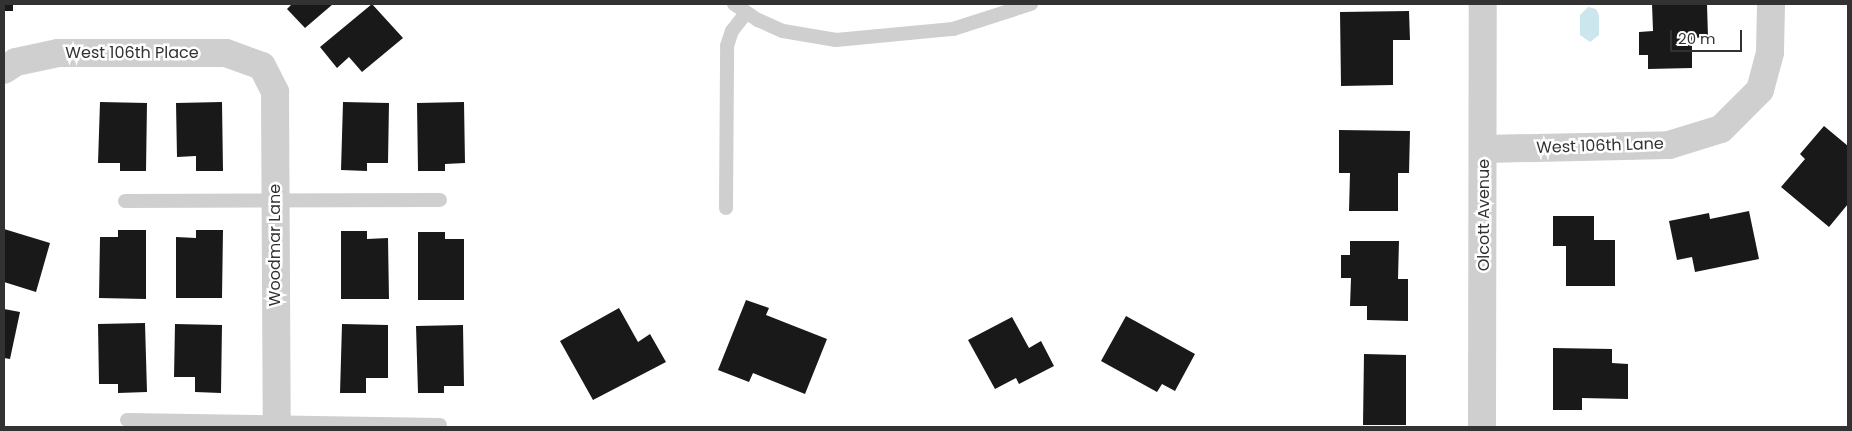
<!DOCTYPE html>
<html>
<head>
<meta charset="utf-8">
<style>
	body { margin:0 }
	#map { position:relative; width:1852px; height:431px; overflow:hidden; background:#fff; font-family:Poppins,sans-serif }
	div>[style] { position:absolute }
	.water>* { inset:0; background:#cbe6ec }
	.building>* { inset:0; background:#191919 }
	.lane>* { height:14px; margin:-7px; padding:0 7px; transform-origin:7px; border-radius:7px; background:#cfcfcf }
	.street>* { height:28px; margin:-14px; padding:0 14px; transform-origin:14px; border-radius:14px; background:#cfcfcf }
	span { translate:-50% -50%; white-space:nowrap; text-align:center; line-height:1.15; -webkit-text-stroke:5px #fff; paint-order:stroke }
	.street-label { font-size:16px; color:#323232 }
	.frame { position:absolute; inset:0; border:5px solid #323232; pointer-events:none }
	.scale { position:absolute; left:1670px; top:30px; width:72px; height:22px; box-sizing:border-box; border:2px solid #323232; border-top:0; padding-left:6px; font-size:15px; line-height:18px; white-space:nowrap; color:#323232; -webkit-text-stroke:4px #fff; paint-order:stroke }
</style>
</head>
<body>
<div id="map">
	<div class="water">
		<div style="clip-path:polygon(1588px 7px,1596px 9px,1599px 15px,1599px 35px,1590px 42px,1580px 35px,1580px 15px)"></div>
	</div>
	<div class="building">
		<div style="clip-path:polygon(4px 4px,13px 4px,13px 11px,4px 11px)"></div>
		<div style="clip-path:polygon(292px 4px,333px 4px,305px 28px,287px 9px)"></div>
		<div style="clip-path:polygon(372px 4px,403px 38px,362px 72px,349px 57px,337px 68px,320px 47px)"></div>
		<div style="clip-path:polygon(1652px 4px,1707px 4px,1708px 37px,1692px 38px,1692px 68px,1648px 69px,1648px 55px,1639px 55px,1639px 32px,1653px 31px)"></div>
		<div style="clip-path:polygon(1409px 11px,1410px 40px,1393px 40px,1393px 85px,1341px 86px,1340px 12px)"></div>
		<div style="clip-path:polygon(100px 102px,147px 103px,146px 171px,120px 171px,120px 163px,98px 163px)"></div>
		<div style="clip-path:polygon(222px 102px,223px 171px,196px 171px,196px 156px,177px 157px,176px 103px)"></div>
		<div style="clip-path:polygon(343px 102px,389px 103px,388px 163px,367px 163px,367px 171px,341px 170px)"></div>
		<div style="clip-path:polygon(464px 102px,465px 163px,445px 164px,445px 171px,418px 171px,417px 103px)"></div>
		<div style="clip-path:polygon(1824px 126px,1848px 146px,1848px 204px,1829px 227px,1781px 187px,1805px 159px,1800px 154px)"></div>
		<div style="clip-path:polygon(1339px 130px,1410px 131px,1409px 173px,1398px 173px,1398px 211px,1349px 211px,1350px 173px,1339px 173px)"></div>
		<div style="clip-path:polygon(1749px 211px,1759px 259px,1695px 272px,1692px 257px,1677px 260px,1669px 221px,1709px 213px,1710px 219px)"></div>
		<div style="clip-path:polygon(1553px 216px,1594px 216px,1594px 240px,1615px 240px,1615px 286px,1566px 286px,1566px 246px,1553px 246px)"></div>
		<div style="clip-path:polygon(4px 229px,50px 243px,36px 292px,4px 282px)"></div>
		<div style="clip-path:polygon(118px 230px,146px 230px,146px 299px,99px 298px,100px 237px,118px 237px)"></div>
		<div style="clip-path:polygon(196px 230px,223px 230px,222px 298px,176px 298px,176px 237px,196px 238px)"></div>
		<div style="clip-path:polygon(341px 231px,367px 231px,367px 239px,388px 238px,389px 299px,341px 299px)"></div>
		<div style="clip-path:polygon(418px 232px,445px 232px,445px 239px,464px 239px,464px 300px,418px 300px)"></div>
		<div style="clip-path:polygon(1350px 241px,1399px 241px,1398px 279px,1408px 279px,1408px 321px,1367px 320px,1367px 306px,1350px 306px,1351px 278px,1341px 278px,1341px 255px,1350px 255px)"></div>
		<div style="clip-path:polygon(746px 300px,769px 308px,766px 315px,827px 339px,805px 394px,753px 373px,749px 382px,718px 370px)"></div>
		<div style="clip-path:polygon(619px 308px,638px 342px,650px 334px,666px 362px,593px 400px,560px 341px)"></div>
		<div style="clip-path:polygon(4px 309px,20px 312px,10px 359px,4px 358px)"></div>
		<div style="clip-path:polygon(1126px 316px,1195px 354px,1175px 391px,1162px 384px,1157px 392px,1101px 361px)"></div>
		<div style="clip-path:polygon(1012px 317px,1029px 348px,1041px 341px,1054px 366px,1019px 384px,1016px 378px,995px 389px,968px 340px)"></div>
		<div style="clip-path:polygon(145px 323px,147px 392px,118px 393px,118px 384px,99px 384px,98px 324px)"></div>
		<div style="clip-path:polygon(175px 324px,222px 325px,221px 393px,195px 392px,195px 377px,174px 377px)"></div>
		<div style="clip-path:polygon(342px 324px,388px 325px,388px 378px,366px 378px,366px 393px,340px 393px)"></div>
		<div style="clip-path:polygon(463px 325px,464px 386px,444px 386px,444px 393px,418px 393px,416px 326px)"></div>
		<div style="clip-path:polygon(1553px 348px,1612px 349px,1612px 363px,1628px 364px,1628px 399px,1582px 398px,1582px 410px,1553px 410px)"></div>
		<div style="clip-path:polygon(1364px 354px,1406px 355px,1406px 425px,1363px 425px)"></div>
	</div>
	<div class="lane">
		<div style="left:734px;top:4px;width:29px;rotate:34deg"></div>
		<div style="left:758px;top:20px;width:27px;rotate:24deg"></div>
		<div style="left:783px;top:31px;width:54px;rotate:9.6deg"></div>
		<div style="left:836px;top:40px;width:118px;rotate:-5.4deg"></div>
		<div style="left:953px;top:29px;width:82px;rotate:-17.8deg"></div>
		<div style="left:125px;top:201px;width:315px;rotate:-0.2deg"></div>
		<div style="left:726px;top:208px;width:162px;rotate:-89.6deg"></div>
		<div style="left:727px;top:46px;width:16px;rotate:-72deg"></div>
		<div style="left:732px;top:31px;width:23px;rotate:-52deg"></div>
		<div style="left:127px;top:420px;width:313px;rotate:0.9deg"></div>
	</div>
	<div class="street">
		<div style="left:4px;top:70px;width:14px;rotate:-34deg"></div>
		<div style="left:16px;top:62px;width:43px;rotate:-12.1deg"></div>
		<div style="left:58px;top:53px;width:168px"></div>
		<div style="left:226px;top:53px;width:38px;rotate:20deg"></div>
		<div style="left:262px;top:66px;width:29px;rotate:63deg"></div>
		<div style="left:275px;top:92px;width:335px;rotate:89.7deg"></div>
		<div style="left:1484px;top:149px;width:185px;rotate:-1.2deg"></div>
		<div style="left:1669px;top:145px;width:54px;rotate:-17.1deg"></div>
		<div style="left:1721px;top:129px;width:55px;rotate:-45deg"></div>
		<div style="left:1760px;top:90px;width:39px;rotate:-75deg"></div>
		<div style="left:1770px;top:52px;width:48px;rotate:-88.8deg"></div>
		<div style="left:1482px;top:427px;width:423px;rotate:-89.9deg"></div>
	</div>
	<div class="street-label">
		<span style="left:132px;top:53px">West 106th Place</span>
		<span style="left:1600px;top:146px;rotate:-2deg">West 106th Lane</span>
		<span style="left:1484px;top:215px;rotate:-90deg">Olcott Avenue</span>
		<span style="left:275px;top:245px;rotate:-90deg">Woodmar Lane</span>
	</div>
	<div class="frame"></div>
	<div class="scale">20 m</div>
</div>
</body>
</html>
